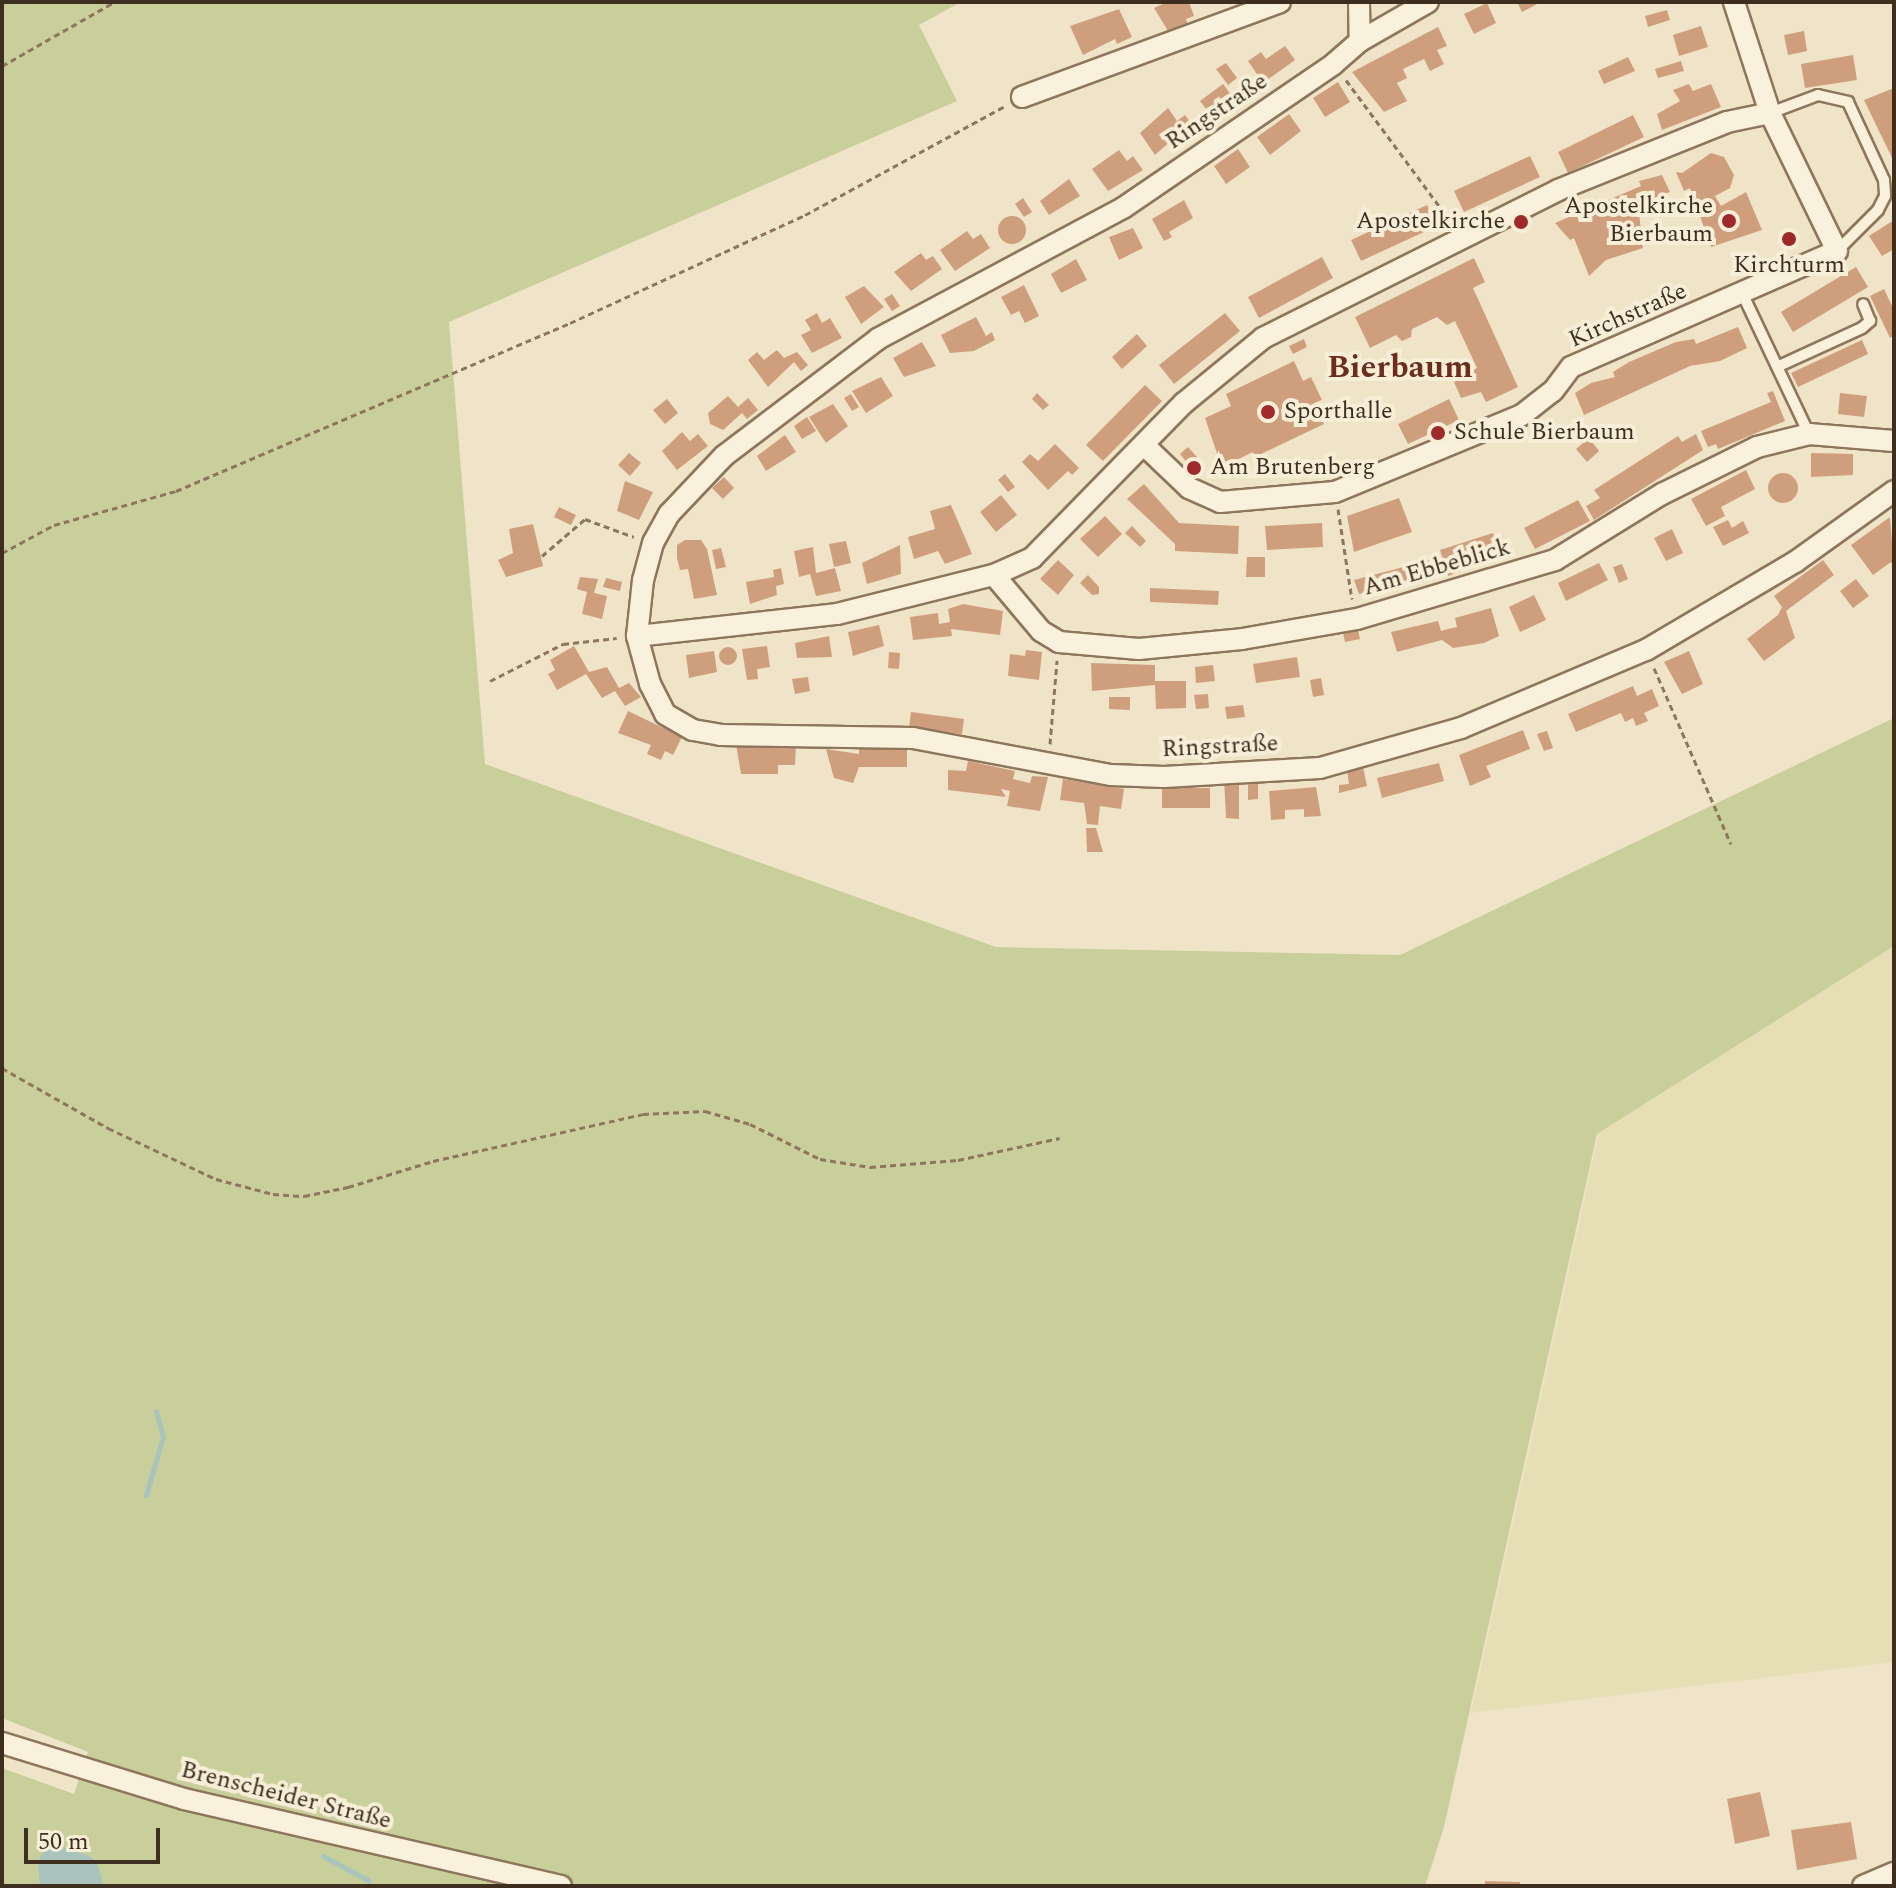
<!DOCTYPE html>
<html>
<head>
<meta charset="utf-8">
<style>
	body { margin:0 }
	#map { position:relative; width:1896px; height:1888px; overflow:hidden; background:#f0e4c8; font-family:Spectral,serif }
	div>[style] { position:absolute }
	.farmland>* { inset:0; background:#e6deb5 }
	.green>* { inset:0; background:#c9cf9b }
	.stream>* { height:5px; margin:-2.5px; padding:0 2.5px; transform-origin:2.5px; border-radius:2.5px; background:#a9c4bc }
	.river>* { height:32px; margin:-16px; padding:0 16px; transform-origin:16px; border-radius:16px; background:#a9c4bc }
	.building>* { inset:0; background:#cf9f7d }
	.round { border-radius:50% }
	.path>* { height:3px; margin-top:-1.5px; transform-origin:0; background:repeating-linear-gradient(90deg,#8d765c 0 6px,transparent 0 10px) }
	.roads { filter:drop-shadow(2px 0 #8d765c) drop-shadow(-2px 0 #8d765c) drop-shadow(0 2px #8d765c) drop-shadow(0 -2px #8d765c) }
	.lane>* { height:10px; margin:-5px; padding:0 5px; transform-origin:5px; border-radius:5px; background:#faf1dc }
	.street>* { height:20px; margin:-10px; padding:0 10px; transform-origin:10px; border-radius:10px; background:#faf1dc }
	.dots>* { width:22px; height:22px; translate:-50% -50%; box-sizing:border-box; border:4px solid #f7eed8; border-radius:50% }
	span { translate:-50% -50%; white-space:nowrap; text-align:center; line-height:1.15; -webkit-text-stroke:8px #f7eed8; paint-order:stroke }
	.street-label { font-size:24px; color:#3d2e20 }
	.poi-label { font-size:24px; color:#3d2e20 }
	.right { translate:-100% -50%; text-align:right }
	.left { translate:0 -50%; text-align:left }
	.district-label { font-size:32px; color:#6b2e1e; font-weight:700 }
	.frame { position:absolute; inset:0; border:4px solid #3d2e20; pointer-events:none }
	.scale { position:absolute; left:24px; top:1828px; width:136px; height:36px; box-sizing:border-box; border:4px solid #3d2e20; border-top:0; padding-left:10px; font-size:24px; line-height:28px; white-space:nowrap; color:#3d2e20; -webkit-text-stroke:6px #f7eed8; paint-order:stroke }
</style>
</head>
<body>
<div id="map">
	<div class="farmland">
		<div style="clip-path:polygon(1894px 946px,1894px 1662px,1471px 1713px,1599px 1133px)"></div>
	</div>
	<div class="green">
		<div style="clip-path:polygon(2px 2px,961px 2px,919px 25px,957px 101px,449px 322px,485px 764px,996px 947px,1400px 955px,1894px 718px,1894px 946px,1597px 1134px,1444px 1827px,1425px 1886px,2px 1886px,2px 1768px,74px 1794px,88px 1752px,2px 1718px)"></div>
	</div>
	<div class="stream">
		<div style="left:146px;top:1495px;width:60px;rotate:-73.7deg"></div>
		<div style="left:163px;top:1437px;width:27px;rotate:-105deg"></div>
		<div style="left:323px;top:1856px;width:52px;rotate:28.5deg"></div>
	</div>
	<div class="river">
		<div style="left:56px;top:1886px;width:21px;rotate:-95deg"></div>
		<div style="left:54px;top:1865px;width:8px;rotate:-14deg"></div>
		<div style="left:62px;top:1863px;width:22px;rotate:21deg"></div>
		<div style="left:83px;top:1871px;width:16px;rotate:75deg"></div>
	</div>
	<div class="building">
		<div style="clip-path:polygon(1167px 2px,1189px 2px,1194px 16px,1186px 19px,1188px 26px,1170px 34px,1154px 8px)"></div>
		<div style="clip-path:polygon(1517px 2px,1541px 2px,1522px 12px)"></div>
		<div style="clip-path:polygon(1487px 3px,1496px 23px,1474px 34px,1464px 14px)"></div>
		<div style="clip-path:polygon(1119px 9px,1132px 37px,1117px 44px,1115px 39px,1083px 55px,1070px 26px)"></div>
		<div style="clip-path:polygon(1667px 10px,1670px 20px,1648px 27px,1645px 16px)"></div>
		<div style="clip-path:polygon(1701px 26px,1708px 47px,1679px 56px,1673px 35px)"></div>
		<div style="clip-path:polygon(1438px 27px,1447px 46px,1437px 50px,1444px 64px,1430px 71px,1424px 59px,1403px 69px,1407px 78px,1397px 83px,1407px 101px,1384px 112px,1352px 72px)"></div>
		<div style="clip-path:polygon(1804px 31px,1807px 51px,1788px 55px,1784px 35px)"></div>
		<div style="clip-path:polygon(1285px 46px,1295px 60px,1263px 83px,1248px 61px,1261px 52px,1266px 59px)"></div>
		<div style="clip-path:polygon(1853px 55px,1857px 80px,1805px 88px,1801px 64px)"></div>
		<div style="clip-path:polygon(1628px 57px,1635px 71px,1604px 84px,1598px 71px)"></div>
		<div style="clip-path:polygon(1681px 61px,1684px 71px,1658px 78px,1655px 69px)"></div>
		<div style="clip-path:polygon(1226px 63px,1237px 78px,1228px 85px,1216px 69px)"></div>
		<div style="clip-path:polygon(1338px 82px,1350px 102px,1325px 117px,1313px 98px)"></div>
		<div style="clip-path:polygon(1223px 84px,1236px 102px,1214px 119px,1200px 101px)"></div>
		<div style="clip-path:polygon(1689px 84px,1693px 91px,1711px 84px,1721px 107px,1662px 130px,1657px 114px,1680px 101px,1673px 90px)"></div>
		<div style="clip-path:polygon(1894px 88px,1894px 162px,1864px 100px)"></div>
		<div style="clip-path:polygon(1168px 108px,1177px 121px,1185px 115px,1198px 133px,1190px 139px,1183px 130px,1155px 155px,1140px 133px)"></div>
		<div style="clip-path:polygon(1289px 114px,1301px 131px,1270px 155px,1257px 137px)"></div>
		<div style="clip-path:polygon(1633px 115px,1644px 137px,1568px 173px,1558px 152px)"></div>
		<div style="clip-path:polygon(1238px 149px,1250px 167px,1226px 184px,1214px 166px)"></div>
		<div style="clip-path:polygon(1119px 150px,1127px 161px,1133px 156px,1143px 170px,1108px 191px,1092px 169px)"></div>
		<div style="clip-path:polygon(1711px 153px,1724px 157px,1734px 175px,1730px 188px,1715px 196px,1721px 206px,1746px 192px,1762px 230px,1711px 247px,1690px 188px,1684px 191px,1676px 172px,1682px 173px)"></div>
		<div style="clip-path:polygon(1530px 156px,1540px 177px,1464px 212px,1454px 191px)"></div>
		<div style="clip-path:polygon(1662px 175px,1670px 192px,1638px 204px,1643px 248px,1606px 260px,1589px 276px,1574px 238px,1570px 240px,1555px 223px,1576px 214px,1579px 222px,1602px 211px,1601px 203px,1641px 186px,1639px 181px)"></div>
		<div style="clip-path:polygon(1069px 179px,1080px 196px,1049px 215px,1040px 201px)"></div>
		<div style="clip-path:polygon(1023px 198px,1032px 212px,1024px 217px,1015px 204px)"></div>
		<div style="clip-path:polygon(1184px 200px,1193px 218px,1169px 232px,1172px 237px,1164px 241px,1152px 219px)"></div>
		<div style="clip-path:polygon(1427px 205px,1437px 226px,1361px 261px,1351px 240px)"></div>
		<div class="round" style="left:998px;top:216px;width:28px;height:28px"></div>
		<div style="clip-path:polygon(1894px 220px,1894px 249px,1882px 256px,1869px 236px)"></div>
		<div style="clip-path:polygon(1133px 228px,1143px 248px,1119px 260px,1109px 237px)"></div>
		<div style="clip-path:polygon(967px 231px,973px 239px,981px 234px,990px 248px,955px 271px,940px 250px)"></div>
		<div style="clip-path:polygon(921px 253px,926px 260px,933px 256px,942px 269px,911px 291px,894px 272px)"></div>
		<div style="clip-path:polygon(1322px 257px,1333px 278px,1259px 318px,1248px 297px)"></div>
		<div style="clip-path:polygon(1474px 258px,1485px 282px,1473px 288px,1518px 387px,1486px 402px,1481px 392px,1461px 398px,1454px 382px,1477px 368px,1455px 321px,1447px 325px,1437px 317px,1412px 329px,1411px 337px,1402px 341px,1396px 335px,1370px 348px,1355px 317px)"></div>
		<div style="clip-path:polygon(1076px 259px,1087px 280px,1061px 293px,1051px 274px)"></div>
		<div style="clip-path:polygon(1856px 267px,1868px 287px,1793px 332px,1781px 312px)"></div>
		<div style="clip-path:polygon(1024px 285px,1039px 316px,1025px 323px,1019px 311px,1011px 315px,1001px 297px)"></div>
		<div style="clip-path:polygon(864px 286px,884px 307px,861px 324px,845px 297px)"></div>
		<div style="clip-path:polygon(1884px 289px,1894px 310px,1894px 335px,1890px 338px,1870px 296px)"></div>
		<div style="clip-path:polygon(892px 294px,900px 306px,892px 311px,884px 299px)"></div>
		<div style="clip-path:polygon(817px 313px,822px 323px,830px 318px,842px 338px,812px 353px,801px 335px,811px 330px,805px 320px)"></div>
		<div style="clip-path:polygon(1225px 313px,1240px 331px,1174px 384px,1159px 365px)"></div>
		<div style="clip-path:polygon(976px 317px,986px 336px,992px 332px,995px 340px,974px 351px,950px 353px,941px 335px)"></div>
		<div style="clip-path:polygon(1738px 327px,1747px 348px,1720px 361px,1690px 366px,1584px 415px,1575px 393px,1591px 383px,1615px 377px,1613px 372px,1629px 362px,1676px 342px,1694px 339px,1696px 344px)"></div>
		<div style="clip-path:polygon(1137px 334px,1147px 346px,1122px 369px,1112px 357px)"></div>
		<div style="clip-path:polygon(1304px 339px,1307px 347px,1293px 354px,1289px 346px)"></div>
		<div style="clip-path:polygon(1862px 340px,1868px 354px,1798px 387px,1791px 373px)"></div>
		<div style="clip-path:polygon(922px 342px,936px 366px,904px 377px,893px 358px)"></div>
		<div style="clip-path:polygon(777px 350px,784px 358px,797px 352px,808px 365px,801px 371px,794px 362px,768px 387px,748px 360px,757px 352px,764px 360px)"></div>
		<div style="clip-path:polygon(1294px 361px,1303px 381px,1311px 377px,1322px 400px,1314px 403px,1324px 424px,1255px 457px,1253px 452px,1226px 465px,1220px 462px,1205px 418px,1231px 406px,1226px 394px)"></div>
		<div style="clip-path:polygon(881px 377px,893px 396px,866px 413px,852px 391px)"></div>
		<div style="clip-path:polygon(1145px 385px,1162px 401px,1103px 461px,1086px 445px)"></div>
		<div style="clip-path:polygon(1773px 391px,1785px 421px,1718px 449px,1716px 444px,1708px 447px,1701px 431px,1771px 402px,1767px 393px)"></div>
		<div style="clip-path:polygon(1037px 393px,1049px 405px,1043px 410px,1032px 399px)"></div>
		<div style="clip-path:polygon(1840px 393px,1867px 396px,1864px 417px,1838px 414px)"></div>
		<div style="clip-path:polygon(851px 394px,859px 407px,852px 411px,844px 398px)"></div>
		<div style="clip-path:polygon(728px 396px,738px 407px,748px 398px,758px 410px,747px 419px,742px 413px,723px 430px,710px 424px,708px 413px)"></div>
		<div style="clip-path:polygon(667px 399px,678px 413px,665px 424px,653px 410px)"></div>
		<div style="clip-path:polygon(1449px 399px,1459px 420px,1408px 444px,1398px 424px)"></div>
		<div style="clip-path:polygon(833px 404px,848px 426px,826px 443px,809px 417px)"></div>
		<div style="clip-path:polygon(807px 417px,816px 431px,802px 439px,794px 426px)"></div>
		<div style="clip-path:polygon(682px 432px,690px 441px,698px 434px,708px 446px,677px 470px,662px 451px)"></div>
		<div style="clip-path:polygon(1696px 434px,1703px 450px,1594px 520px,1586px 506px,1600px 498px,1594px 490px,1678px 436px,1682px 442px)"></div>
		<div style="clip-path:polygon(785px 435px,796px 452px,766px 471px,757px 456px)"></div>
		<div style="clip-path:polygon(1589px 438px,1599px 451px,1587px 462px,1576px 449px)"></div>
		<div style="clip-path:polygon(1055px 444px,1079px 468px,1072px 475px,1068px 471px,1048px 490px,1022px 462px,1030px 454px,1038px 461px)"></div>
		<div style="clip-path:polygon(1188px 447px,1197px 457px,1188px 464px,1180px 454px)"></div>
		<div style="clip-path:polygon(629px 453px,641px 463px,630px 476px,618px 465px)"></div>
		<div style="clip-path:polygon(1811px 453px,1853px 454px,1853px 475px,1811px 477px)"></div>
		<div style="clip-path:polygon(1746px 470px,1755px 489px,1721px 507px,1725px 516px,1706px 526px,1691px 499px)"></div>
		<div class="round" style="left:1768px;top:473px;width:30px;height:30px"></div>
		<div style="clip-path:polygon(1005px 474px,1015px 487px,1008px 492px,998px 480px)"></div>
		<div style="clip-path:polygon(724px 477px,734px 488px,723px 499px,712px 488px)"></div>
		<div style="clip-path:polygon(625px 481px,653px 492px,639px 520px,617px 511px)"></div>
		<div style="clip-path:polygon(1144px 484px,1179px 523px,1239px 526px,1238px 554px,1175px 551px,1175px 544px,1127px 499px)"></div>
		<div style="clip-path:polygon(1001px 495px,1017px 515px,996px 532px,980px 512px)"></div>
		<div style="clip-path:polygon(1399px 498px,1412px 532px,1354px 552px,1347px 516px)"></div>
		<div style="clip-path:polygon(1578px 500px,1590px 521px,1535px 549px,1524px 528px)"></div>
		<div style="clip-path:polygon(951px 505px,972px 554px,945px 564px,938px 551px,914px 559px,908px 537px,935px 529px,930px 511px)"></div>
		<div style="clip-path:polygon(559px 507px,576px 515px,571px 525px,554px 517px)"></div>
		<div style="clip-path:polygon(1105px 516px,1122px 534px,1098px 557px,1080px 539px)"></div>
		<div style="clip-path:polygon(1890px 517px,1894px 569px,1891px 562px,1873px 575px,1851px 545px)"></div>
		<div style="clip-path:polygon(1728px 520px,1732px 528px,1743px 521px,1749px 533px,1723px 546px,1713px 527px)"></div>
		<div style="clip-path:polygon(1322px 523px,1323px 547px,1267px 550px,1265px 526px)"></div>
		<div style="clip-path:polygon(533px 524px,543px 566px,506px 577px,498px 560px,513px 553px,509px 529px)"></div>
		<div style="clip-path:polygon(1132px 526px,1146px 541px,1140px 547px,1125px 533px)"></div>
		<div style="clip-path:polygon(1672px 529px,1683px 553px,1666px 561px,1654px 538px)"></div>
		<div style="clip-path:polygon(1493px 533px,1501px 557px,1448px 576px,1440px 550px)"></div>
		<div style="clip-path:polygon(685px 540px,701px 540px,707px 549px,717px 595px,694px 599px,688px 569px,680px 570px,677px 558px,677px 545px)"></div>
		<div style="clip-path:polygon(846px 541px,851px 563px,834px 567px,829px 544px)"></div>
		<div style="clip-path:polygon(900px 545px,901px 574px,867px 584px,862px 563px)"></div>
		<div style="clip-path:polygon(813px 547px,816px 573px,835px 568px,841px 591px,816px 596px,810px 574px,799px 577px,794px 551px)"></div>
		<div style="clip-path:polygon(721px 548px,726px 567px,716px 569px,712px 550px)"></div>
		<div style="clip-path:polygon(1247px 557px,1265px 557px,1265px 577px,1246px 577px)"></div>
		<div style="clip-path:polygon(1058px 560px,1074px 575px,1058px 595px,1040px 579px)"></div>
		<div style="clip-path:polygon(1430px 560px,1435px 574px,1427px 577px,1359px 594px,1354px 580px)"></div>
		<div style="clip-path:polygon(1823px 560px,1834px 575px,1786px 611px,1795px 638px,1764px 661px,1747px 639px,1778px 615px,1782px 607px,1774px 596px)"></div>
		<div style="clip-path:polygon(1599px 563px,1608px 580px,1566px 601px,1558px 583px)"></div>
		<div style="clip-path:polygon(1622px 564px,1628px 579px,1619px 583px,1613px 567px)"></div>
		<div style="clip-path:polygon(781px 568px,784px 584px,776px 586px,777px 595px,750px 604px,746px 582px,774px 577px,773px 570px)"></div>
		<div style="clip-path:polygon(1088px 575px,1099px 587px,1099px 594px,1092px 595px,1080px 583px)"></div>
		<div style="clip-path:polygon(580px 577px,598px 579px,594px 593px,607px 596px,602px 619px,582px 614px,587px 592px,577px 589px)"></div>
		<div style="clip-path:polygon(606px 578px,622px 582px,620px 591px,603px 587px)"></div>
		<div style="clip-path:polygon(1856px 579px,1869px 596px,1853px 608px,1840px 591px)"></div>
		<div style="clip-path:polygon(1150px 588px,1219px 591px,1218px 605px,1150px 602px)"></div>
		<div style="clip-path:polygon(1534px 595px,1546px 620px,1520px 632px,1509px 607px)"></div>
		<div style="clip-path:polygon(963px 604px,1003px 611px,1000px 635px,951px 629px,952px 636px,913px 640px,910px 617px,938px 613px,939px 624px,950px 622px,948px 609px)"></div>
		<div style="clip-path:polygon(1491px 608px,1499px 636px,1484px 643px,1453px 648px,1442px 640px,1397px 652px,1391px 632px,1438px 621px,1441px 631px,1448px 629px,1457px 627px,1455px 618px)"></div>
		<div style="clip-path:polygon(879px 625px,884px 646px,853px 656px,848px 632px)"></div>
		<div style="clip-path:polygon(1358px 630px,1360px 639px,1345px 642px,1343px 633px)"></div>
		<div style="clip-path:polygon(829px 636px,832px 657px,797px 658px,795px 643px)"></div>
		<div style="clip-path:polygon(574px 646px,589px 672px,607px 667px,619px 688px,629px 683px,641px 697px,625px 706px,615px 691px,602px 698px,586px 674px,557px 690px,548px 674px,555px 670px,550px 660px)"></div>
		<div style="clip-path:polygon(767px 646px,770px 667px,757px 669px,758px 679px,747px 680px,742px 649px)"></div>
		<div class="round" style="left:719px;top:647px;width:18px;height:18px"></div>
		<div style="clip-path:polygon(1026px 650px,1042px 652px,1039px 680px,1008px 676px,1010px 654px,1025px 656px)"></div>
		<div style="clip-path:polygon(714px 651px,717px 672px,689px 678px,686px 655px)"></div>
		<div style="clip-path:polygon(1689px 651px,1703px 684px,1682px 694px,1664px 662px)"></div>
		<div style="clip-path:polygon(889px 652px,900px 653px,899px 669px,888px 668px)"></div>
		<div style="clip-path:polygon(1297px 657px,1300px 677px,1256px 683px,1253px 664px)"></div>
		<div style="clip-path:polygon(1091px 663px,1155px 665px,1155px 681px,1186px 681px,1186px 708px,1156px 709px,1155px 685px,1092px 691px)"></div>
		<div style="clip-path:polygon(1213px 665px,1215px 681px,1196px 683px,1195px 667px)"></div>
		<div style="clip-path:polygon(808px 677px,810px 691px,795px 694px,792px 679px)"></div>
		<div style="clip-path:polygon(1321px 678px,1324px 695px,1313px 697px,1310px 680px)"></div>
		<div style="clip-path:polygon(1633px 686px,1637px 696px,1652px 689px,1659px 706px,1644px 713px,1648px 721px,1636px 726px,1633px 718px,1625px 722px,1621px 713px,1576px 732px,1568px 714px)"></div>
		<div style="clip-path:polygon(1208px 694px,1209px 708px,1196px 709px,1194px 695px)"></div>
		<div style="clip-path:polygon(1109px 697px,1130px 697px,1130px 710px,1109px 709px)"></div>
		<div style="clip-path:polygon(1243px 705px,1245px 717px,1227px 719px,1225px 707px)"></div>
		<div style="clip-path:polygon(628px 711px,682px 737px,673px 755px,665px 751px,661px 760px,647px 754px,651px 745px,618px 733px)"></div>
		<div style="clip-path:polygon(911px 712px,964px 719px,962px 734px,909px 728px)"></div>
		<div style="clip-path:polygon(1523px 730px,1530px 749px,1486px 766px,1491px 777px,1470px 786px,1459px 755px)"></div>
		<div style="clip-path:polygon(1547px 731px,1553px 748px,1544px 751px,1537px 734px)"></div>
		<div style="clip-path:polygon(736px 744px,796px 745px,795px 765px,778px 765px,778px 774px,741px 774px)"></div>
		<div style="clip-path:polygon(859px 746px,907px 746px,907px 767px,859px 767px,853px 783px,834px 778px,826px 749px,859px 754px)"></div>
		<div style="clip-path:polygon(968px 761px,1015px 771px,1013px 779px,1030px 783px,1032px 776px,1048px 777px,1040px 811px,1007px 806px,1010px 791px,1001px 789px,1006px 797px,948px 790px,948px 770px,966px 771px)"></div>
		<div style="clip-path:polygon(1439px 763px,1444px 781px,1382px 798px,1377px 778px)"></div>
		<div style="clip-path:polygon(1363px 767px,1367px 786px,1339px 793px,1339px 785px,1349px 784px,1347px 770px)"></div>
		<div style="clip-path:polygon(1239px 776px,1239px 819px,1226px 818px,1224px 777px)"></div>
		<div style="clip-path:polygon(1063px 779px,1124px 789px,1121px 809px,1100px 806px,1098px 825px,1087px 824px,1084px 803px,1060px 800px)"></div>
		<div style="clip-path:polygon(1258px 782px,1258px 799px,1248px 800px,1248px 783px)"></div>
		<div style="clip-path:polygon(1316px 787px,1321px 816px,1304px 817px,1304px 809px,1285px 810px,1285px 819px,1271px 820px,1269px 791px)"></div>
		<div style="clip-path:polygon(1162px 788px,1210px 788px,1210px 808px,1162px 808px)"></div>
		<div style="clip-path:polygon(1086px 828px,1096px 828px,1103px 852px,1087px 852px)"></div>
		<div style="clip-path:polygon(1760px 1792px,1770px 1836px,1735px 1844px,1727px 1799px)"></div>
		<div style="clip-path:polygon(1851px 1822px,1857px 1859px,1797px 1870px,1791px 1830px)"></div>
		<div style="clip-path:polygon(1485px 1881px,1520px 1882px,1520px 1886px,1485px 1886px)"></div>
	</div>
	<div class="path">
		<div style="left:2px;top:66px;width:129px;rotate:-29.7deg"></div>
		<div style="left:1346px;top:80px;width:177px;rotate:53.5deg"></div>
		<div style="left:1338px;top:509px;width:91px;rotate:81.2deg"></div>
		<div style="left:2px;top:553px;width:59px;rotate:-28.3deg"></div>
		<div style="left:54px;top:525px;width:127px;rotate:-15.6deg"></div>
		<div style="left:176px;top:491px;width:428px;rotate:-23.1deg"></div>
		<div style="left:570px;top:323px;width:259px;rotate:-24.7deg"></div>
		<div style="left:805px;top:215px;width:228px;rotate:-28.6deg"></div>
		<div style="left:542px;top:556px;width:57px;rotate:-40.7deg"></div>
		<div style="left:585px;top:519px;width:52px;rotate:20.2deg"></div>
		<div style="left:1654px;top:668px;width:192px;rotate:66.4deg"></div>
		<div style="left:490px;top:681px;width:82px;rotate:-26.9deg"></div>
		<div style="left:563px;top:644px;width:54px;rotate:-6.3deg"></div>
		<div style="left:1050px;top:744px;width:84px;rotate:-85.2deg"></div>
		<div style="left:2px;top:1068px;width:122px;rotate:29.5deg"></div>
		<div style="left:108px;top:1128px;width:119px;rotate:25.3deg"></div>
		<div style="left:216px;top:1179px;width:59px;rotate:14.7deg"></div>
		<div style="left:273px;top:1194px;width:31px;rotate:4deg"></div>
		<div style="left:304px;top:1196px;width:45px;rotate:-11.6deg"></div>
		<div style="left:348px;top:1187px;width:89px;rotate:-17deg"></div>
		<div style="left:433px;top:1161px;width:215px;rotate:-12.6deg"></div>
		<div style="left:643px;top:1114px;width:62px;rotate:-2.8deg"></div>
		<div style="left:705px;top:1111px;width:47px;rotate:16.1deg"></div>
		<div style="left:750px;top:1124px;width:78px;rotate:26.6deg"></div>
		<div style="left:820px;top:1159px;width:51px;rotate:9.1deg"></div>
		<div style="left:870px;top:1167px;width:88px;rotate:-4.5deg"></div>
		<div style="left:958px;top:1160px;width:104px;rotate:-12.2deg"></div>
	</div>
	<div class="roads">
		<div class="lane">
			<div style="left:1770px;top:113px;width:51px;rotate:-20.6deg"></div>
			<div style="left:1818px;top:95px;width:31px;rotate:13deg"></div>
			<div style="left:1848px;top:102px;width:86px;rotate:65.2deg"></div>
			<div style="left:1884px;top:180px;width:16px;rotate:86deg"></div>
			<div style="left:1885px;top:196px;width:16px;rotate:117deg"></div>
			<div style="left:1878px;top:210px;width:58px;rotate:135deg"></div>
			<div style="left:1743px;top:295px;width:154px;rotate:64.6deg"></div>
			<div style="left:1779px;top:366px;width:91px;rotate:-24.6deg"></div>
			<div style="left:1862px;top:328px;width:11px;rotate:-41deg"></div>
			<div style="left:1870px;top:321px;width:18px;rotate:-112deg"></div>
		</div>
		<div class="street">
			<div style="left:1359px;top:2px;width:39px;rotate:89deg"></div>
			<div style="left:1428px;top:2px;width:78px;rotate:150.2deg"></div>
			<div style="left:1360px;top:41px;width:35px;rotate:139deg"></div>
			<div style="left:1334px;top:64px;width:255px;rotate:145.7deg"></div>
			<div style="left:1123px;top:208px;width:278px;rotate:151.9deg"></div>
			<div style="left:878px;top:339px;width:193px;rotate:142.8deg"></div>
			<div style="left:724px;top:456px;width:80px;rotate:133.5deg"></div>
			<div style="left:669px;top:514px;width:33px;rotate:119deg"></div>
			<div style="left:653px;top:543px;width:38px;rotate:105deg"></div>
			<div style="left:643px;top:580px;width:56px;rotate:96.1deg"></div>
			<div style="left:637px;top:636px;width:50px;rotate:74.8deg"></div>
			<div style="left:650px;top:684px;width:34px;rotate:63deg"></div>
			<div style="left:665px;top:714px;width:32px;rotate:30deg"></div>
			<div style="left:693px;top:730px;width:27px;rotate:10deg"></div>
			<div style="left:720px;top:735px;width:193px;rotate:0.9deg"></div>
			<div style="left:913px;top:738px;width:201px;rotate:10.6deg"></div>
			<div style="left:1111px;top:775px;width:53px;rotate:2.2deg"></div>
			<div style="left:1164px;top:777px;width:156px;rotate:-3.3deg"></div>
			<div style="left:1320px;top:768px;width:147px;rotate:-15.8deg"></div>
			<div style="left:1461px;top:728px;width:201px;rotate:-22.9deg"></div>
			<div style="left:1646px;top:650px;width:173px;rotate:-30.6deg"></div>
			<div style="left:1795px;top:562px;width:122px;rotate:-35.6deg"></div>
			<div style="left:1022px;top:97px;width:275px;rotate:-20.2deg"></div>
			<div style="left:1145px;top:446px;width:61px;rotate:43.7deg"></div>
			<div style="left:1189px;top:488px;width:34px;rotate:24deg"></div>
			<div style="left:1220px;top:502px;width:115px;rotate:-5deg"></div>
			<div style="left:1335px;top:492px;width:202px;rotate:-22.4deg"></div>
			<div style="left:1522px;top:415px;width:39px;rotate:-38deg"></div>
			<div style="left:1553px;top:391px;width:30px;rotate:-53deg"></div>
			<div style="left:1571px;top:367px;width:290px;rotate:-23.6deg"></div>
			<div style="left:1837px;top:251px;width:153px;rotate:-115.9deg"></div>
			<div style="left:1770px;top:113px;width:117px;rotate:-108deg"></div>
			<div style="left:994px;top:575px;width:73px;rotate:50deg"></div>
			<div style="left:1041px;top:631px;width:21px;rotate:31deg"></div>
			<div style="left:1059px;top:642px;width:80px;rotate:5deg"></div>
			<div style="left:1139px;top:649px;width:103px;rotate:-5.5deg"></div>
			<div style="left:1242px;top:639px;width:117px;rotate:-9.9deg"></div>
			<div style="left:1357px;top:619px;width:207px;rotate:-16.6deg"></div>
			<div style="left:1555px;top:560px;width:126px;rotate:-31.7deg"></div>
			<div style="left:1662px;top:494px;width:106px;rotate:-26.3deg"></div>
			<div style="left:1757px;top:447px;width:54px;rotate:-14deg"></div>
			<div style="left:1809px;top:434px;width:85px;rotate:4.7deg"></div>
			<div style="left:637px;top:636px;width:201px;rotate:-6.3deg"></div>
			<div style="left:837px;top:614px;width:162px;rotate:-14deg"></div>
			<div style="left:994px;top:575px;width:42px;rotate:-24.1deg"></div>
			<div style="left:1032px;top:558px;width:217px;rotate:-45.6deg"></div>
			<div style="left:1184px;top:403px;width:102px;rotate:-39.4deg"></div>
			<div style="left:1263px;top:338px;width:330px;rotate:-26.6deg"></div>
			<div style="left:1558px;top:190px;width:182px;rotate:-21.9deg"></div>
			<div style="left:1727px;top:122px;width:44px;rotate:-11.8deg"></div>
			<div style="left:2px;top:1743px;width:190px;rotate:17.1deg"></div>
			<div style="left:184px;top:1799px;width:387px;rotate:13deg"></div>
			<div style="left:1863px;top:1886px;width:34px;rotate:-23deg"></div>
		</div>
	</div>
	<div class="dots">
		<div style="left:1729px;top:221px;background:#9e2a2b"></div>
		<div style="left:1521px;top:222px;background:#9e2a2b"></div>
		<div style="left:1789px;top:239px;background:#9e2a2b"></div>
		<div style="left:1268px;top:412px;background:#9e2a2b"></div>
		<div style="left:1438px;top:433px;background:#9e2a2b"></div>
		<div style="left:1194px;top:468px;background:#9e2a2b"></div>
	</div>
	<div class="street-label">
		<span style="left:1217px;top:112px;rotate:-34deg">Ringstraße</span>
		<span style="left:1628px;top:316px;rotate:-24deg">Kirchstraße</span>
		<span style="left:1437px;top:568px;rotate:-16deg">Am Ebbeblick</span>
		<span style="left:1220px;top:747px;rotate:-3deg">Ringstraße</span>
		<span style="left:286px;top:1796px;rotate:14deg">Brenscheider Straße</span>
	</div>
	<div class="poi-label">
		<span class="right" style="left:1713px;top:221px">Apostelkirche<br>Bierbaum</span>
		<span class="right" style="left:1505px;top:222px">Apostelkirche</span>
		<span style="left:1789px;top:266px">Kirchturm</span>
		<span class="left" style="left:1284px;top:412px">Sporthalle</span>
		<span class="left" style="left:1454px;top:433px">Schule Bierbaum</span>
		<span class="left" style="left:1210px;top:468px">Am Brutenberg</span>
	</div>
	<div class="district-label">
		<span style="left:1400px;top:368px">Bierbaum</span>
	</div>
	<div class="frame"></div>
	<div class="scale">50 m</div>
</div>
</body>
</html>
